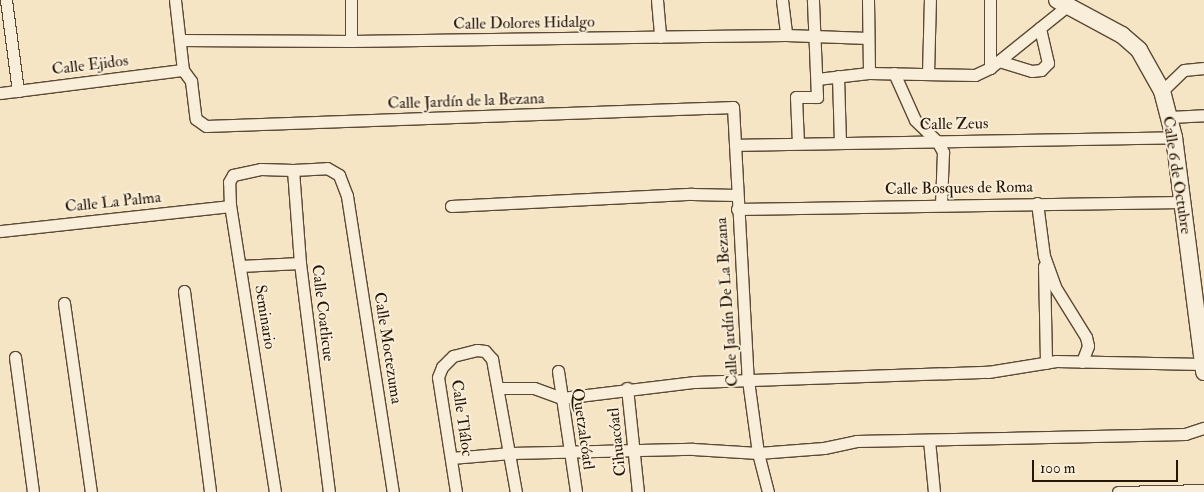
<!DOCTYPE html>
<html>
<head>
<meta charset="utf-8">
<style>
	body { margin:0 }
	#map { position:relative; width:1204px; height:492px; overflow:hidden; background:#f6e5c5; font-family:"IM FELL Double Pica",serif }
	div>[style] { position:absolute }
	.roads { filter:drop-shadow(1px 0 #5a4a35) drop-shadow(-1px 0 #5a4a35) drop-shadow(0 1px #5a4a35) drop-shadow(0 -1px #5a4a35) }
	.street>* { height:11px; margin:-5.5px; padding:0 5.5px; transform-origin:5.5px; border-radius:5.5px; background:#f9eed9 }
	.secondary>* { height:16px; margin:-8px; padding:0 8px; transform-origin:8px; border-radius:8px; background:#f9eed9 }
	span { translate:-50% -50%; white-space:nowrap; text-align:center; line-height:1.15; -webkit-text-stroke:4px #f9eed9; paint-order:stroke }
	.street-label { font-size:16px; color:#261605 }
	.scale { position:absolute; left:1032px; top:460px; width:146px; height:22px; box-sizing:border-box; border:2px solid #261605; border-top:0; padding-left:6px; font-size:15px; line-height:18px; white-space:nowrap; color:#261605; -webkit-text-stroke:4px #f9eed9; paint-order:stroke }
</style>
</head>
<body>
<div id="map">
	<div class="roads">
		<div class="street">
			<div style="left:6px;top:0;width:92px;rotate:82.5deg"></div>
			<div style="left:175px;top:0;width:70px;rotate:83.5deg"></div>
			<div style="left:657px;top:0;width:37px;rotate:85deg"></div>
			<div style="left:782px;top:0;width:35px;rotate:83deg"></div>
			<div style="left:868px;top:0;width:73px;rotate:89.2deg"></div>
			<div style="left:990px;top:0;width:68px;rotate:90deg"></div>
			<div style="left:180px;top:40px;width:171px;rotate:0.3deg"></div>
			<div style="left:351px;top:41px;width:435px;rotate:-0.8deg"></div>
			<div style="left:786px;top:35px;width:82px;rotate:2.1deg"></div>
			<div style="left:351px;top:41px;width:41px;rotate:-90deg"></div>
			<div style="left:999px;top:61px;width:34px;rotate:17deg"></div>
			<div style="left:1032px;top:71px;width:9px;rotate:-6deg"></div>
			<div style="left:1041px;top:70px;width:10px;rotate:-45deg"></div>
			<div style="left:1048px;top:63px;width:36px;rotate:-103deg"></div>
			<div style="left:183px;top:70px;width:14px;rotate:54deg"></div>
			<div style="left:191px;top:81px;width:38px;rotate:83deg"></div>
			<div style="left:196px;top:119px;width:12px;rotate:35deg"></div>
			<div style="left:206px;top:126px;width:527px;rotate:-2.06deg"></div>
			<div style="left:733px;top:107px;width:273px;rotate:86.9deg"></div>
			<div style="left:748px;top:380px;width:74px;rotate:82.2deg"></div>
			<div style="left:758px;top:453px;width:40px;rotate:75.6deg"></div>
			<div style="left:894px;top:73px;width:51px;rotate:65.9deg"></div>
			<div style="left:915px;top:120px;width:30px;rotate:44deg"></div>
			<div style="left:937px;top:141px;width:13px;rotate:61deg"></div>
			<div style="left:943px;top:152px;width:52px;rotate:92.2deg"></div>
			<div style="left:928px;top:74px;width:74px;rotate:-88.5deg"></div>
			<div style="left:838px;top:76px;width:67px;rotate:88.3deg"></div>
			<div style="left:817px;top:79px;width:52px;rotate:-6.6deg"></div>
			<div style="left:869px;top:73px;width:106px;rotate:1.1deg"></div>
			<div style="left:975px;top:75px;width:17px;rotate:-25deg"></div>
			<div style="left:990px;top:68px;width:99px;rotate:-38.8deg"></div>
			<div style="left:1162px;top:91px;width:30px;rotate:-44deg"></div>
			<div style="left:1184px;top:70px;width:20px;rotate:-6deg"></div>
			<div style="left:0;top:93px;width:184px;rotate:-7.2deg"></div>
			<div style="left:1170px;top:117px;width:34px;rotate:-3deg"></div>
			<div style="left:798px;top:143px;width:46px;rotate:-92.5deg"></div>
			<div style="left:796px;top:97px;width:21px"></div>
			<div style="left:817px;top:97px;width:97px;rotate:-92.4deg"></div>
			<div style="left:735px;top:145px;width:439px;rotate:-1deg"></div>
			<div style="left:293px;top:170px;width:34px;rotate:-3deg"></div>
			<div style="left:327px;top:168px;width:14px;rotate:30deg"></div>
			<div style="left:339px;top:175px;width:22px;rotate:69deg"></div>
			<div style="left:347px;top:196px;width:300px;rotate:81.2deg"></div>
			<div style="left:1037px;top:203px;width:53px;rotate:82.5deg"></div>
			<div style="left:1044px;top:256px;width:33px;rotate:70deg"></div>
			<div style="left:1055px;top:287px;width:59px;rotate:58.2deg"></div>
			<div style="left:1086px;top:337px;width:9px;rotate:77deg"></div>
			<div style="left:1088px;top:346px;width:17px;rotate:111deg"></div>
			<div style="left:451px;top:206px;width:241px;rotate:-2.9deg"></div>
			<div style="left:692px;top:194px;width:44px;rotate:1.3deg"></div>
			<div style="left:737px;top:209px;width:445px;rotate:-0.9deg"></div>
			<div style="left:0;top:231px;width:231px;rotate:-6.2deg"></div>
			<div style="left:240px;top:266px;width:60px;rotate:-2.9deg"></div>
			<div style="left:1044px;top:266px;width:97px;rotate:88.8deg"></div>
			<div style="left:184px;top:291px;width:203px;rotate:82.6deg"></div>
			<div style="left:64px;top:303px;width:191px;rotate:81.9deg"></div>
			<div style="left:15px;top:357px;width:136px;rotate:82.4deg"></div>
			<div style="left:558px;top:371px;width:122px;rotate:81.5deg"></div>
			<div style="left:499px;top:388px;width:35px"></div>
			<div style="left:534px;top:388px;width:30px;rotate:20deg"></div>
			<div style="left:562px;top:398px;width:134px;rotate:-6.9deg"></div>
			<div style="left:695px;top:382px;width:293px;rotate:-2deg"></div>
			<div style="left:988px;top:372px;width:69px;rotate:-9.2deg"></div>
			<div style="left:1056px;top:361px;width:147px;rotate:1.2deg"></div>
			<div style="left:627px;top:388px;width:105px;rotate:84deg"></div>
			<div style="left:929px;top:440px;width:52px;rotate:84.5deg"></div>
			<div style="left:451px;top:458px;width:60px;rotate:-4.8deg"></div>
			<div style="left:511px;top:453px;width:182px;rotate:-1.3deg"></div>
			<div style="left:693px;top:449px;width:65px;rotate:3.5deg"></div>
			<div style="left:758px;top:453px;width:66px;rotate:-4.3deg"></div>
			<div style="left:824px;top:448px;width:33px;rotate:-12deg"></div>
			<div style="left:856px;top:441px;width:329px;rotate:-1.2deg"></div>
			<div style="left:1185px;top:434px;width:20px;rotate:-18deg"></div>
			<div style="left:275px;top:492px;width:290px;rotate:-98.9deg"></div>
			<div style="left:230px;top:206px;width:24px;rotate:-92deg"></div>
			<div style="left:229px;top:182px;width:8px;rotate:-60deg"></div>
			<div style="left:233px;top:175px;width:29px;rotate:-12deg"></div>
			<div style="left:261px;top:169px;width:32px;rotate:2deg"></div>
			<div style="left:293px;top:170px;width:93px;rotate:85.7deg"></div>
			<div style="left:300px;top:263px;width:231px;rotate:82.8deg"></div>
			<div style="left:456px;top:492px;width:116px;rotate:-98.9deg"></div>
			<div style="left:438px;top:377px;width:11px;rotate:-68deg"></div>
			<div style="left:442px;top:367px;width:16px;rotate:-45deg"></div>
			<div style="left:453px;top:356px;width:25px;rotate:-14deg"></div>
			<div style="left:477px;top:350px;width:8px;rotate:7deg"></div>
			<div style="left:485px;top:351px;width:11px;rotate:49deg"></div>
			<div style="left:492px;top:359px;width:135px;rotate:79.8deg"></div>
			<div style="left:1118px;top:492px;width:86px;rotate:-1.3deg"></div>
		</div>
		<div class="secondary">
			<div style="left:1057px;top:0;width:74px;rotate:28.3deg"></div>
			<div style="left:1122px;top:35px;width:23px;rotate:41deg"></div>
			<div style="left:1139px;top:50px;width:47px;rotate:60.7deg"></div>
			<div style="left:1162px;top:91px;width:48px;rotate:75.4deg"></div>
			<div style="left:1174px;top:137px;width:237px;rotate:82.7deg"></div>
		</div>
	</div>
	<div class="street-label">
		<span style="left:524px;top:23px;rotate:-1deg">Calle Dolores Hidalgo</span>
		<span style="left:90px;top:65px;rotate:-7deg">Calle Ejidos</span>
		<span style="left:466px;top:101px;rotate:-2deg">Calle Jardín de la Bezana</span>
		<span style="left:954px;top:124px;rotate:-1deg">Calle Zeus</span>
		<span style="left:1177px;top:175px;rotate:81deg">Calle 6 de Octubre</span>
		<span style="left:959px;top:188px;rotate:-1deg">Calle Bosques de Roma</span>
		<span style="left:113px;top:202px;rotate:-6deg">Calle La Palma</span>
		<span style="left:727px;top:302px;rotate:-94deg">Calle Jardín De La Bezana</span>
		<span style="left:323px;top:313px;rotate:83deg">Calle Coatlicue</span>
		<span style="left:265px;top:317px;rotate:81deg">Seminario</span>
		<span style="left:388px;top:348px;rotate:81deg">Calle Moctezuma</span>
		<span style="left:462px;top:418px;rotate:82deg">Calle Tláloc</span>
		<span style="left:583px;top:429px;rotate:82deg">Quetzalcóatl</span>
		<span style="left:617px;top:442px;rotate:-96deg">Cihuacóatl</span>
	</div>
	<div class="scale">100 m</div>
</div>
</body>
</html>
